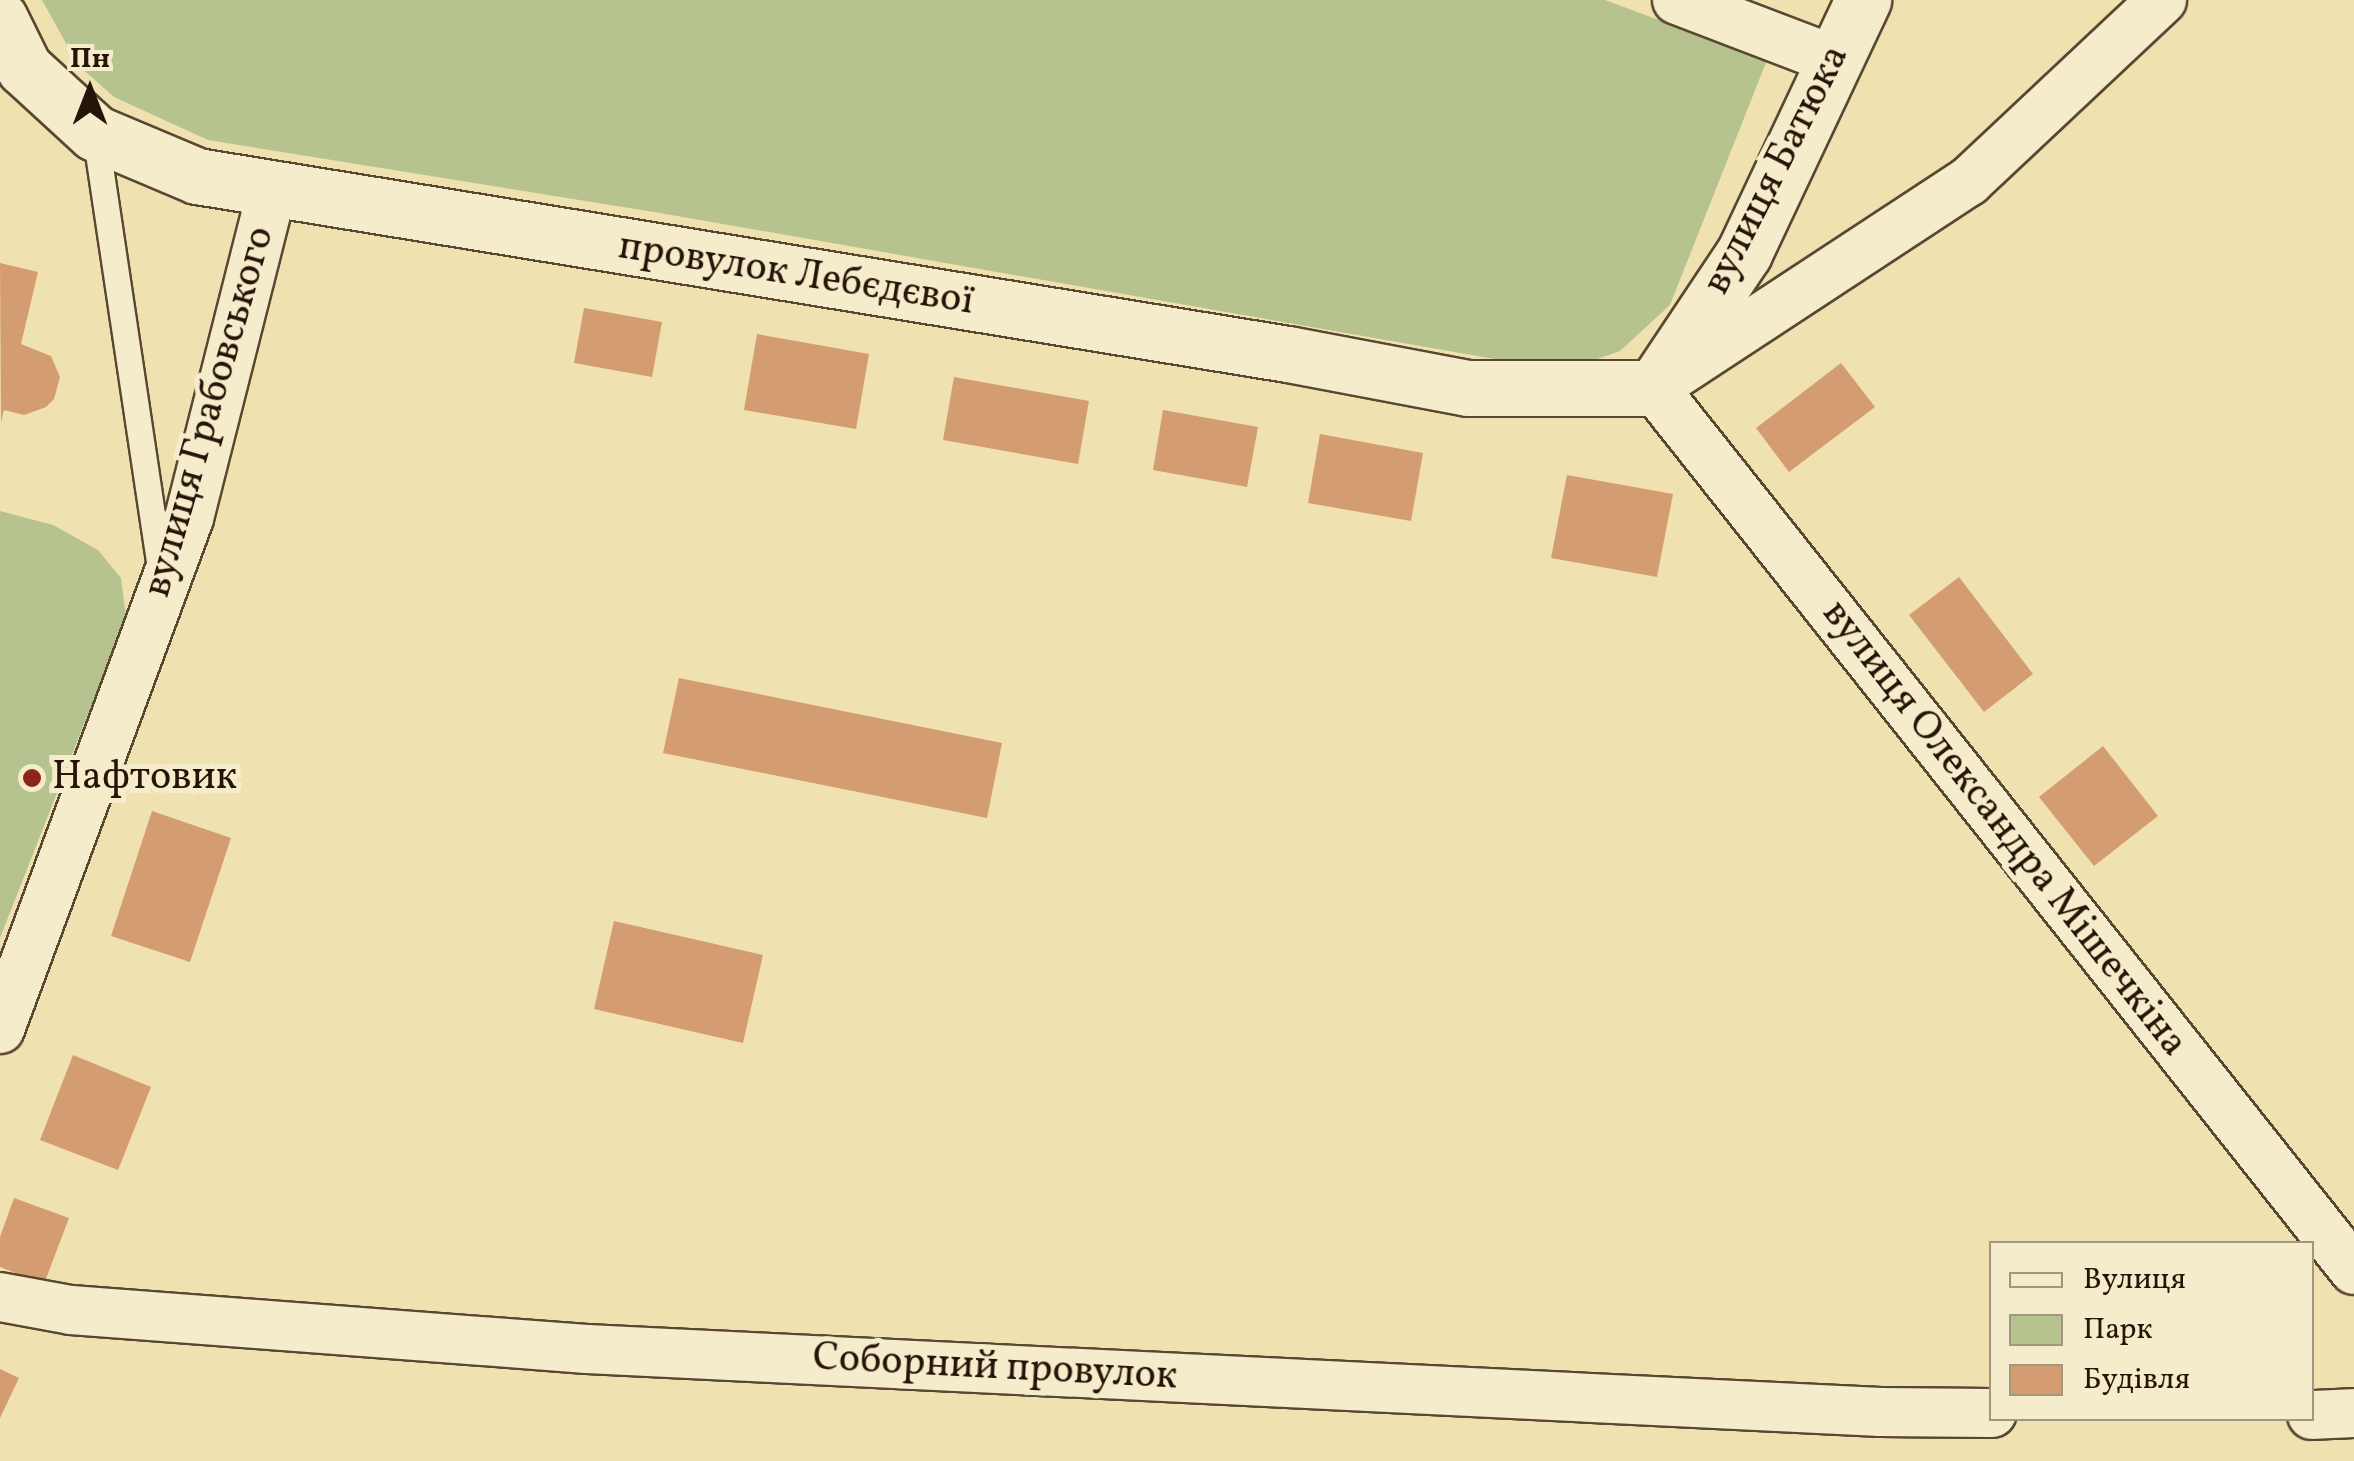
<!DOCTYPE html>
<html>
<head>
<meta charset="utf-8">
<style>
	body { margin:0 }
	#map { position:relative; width:2354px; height:1461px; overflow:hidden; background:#f0e1b1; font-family:Vollkorn,serif }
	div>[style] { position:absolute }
	.green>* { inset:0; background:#b6c38e }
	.building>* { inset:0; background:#d39d71 }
	.roads { filter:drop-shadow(2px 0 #594732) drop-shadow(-2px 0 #594732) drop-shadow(0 2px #594732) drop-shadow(0 -2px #594732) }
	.lane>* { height:25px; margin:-12.5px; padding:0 12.5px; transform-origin:12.5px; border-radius:12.5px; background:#f5eccc }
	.street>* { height:48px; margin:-24px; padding:0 24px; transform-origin:24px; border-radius:24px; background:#f5eccc }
	.secondary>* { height:55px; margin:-27.5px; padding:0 27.5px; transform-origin:27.5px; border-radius:27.5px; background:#f5eccc }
	.dots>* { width:28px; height:28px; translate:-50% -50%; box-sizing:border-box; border:5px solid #f5eccc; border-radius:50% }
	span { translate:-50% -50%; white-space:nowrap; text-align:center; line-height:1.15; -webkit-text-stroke:10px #f5eccc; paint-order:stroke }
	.street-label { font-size:40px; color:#271408 }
	.poi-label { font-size:40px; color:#271408 }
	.left { translate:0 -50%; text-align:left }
	.legend { position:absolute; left:1989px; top:1241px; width:325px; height:180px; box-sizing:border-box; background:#f5eccc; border:2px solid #a3967e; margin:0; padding:12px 18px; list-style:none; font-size:30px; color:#271408 }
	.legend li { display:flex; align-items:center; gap:20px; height:50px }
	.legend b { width:50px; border:2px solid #a3967e }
	.north { position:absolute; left:40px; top:40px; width:100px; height:100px; -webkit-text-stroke:8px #f5eccc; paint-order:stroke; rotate:0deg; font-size:28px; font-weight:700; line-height:40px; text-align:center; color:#271408 }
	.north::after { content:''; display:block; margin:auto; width:35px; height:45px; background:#271408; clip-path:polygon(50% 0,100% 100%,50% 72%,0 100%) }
</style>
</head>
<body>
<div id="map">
	<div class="green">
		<div style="clip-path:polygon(42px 0,1605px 0,1767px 60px,1670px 305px,1620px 351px,1563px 371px,660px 213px,208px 140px,114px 97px,78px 65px)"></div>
		<div style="clip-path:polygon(0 511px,53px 525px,98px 550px,121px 578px,126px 617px,0 938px)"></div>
	</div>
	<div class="building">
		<div style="clip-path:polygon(0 263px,38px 272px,21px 344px,51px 356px,60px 377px,54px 399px,46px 407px,24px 415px,4px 410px,1px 422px)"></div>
		<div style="clip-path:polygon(584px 308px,662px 322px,652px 377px,574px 363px)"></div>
		<div style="clip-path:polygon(757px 334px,869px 354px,856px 429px,744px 410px)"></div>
		<div style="clip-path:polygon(1841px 363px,1875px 407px,1789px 472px,1756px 428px)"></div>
		<div style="clip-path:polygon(954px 377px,1089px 401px,1078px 464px,943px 440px)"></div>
		<div style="clip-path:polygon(1163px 410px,1258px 427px,1247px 487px,1153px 470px)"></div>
		<div style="clip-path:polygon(1320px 434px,1423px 453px,1411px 521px,1308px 503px)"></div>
		<div style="clip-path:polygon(1567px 475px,1673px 494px,1657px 577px,1551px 558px)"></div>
		<div style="clip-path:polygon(1959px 577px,2033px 674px,1984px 712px,1909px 615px)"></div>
		<div style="clip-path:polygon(679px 678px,1002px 743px,987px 818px,663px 753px)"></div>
		<div style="clip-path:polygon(2103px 746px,2158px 816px,2094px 866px,2039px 797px)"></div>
		<div style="clip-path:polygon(152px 811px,231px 838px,190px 962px,111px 936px)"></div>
		<div style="clip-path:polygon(614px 921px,763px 955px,743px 1043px,594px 1009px)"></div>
		<div style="clip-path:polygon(73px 1055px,151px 1087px,118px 1170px,40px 1140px)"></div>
		<div style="clip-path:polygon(14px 1198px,69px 1218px,44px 1284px,0 1267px,0 1237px)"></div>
		<div style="clip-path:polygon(0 1369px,19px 1378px,0 1418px)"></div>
	</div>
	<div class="roads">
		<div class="lane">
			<div style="left:95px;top:133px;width:445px;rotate:81.5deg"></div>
		</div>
		<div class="street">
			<div style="left:1677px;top:0;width:168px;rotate:20.9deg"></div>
			<div style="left:2162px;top:0;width:265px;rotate:136.8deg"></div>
			<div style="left:1969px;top:181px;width:377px;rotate:146.7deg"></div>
			<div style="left:1654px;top:388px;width:1126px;rotate:51.56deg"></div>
			<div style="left:0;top:1029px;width:545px;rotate:-69.7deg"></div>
			<div style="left:189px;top:518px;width:338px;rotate:-75.8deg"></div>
			<div style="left:0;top:1297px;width:72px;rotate:10.4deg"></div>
			<div style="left:71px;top:1310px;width:517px;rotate:4.32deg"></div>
			<div style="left:587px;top:1349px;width:1295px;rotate:2.79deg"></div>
			<div style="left:1880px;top:1412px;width:112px;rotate:0.5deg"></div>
			<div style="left:2312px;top:1415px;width:42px;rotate:-2.7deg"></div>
		</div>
		<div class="secondary">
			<div style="left:0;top:19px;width:55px;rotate:63.9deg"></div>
			<div style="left:24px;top:68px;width:96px;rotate:42.5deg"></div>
			<div style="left:95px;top:133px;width:111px;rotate:22.9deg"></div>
			<div style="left:197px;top:176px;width:1105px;rotate:9.27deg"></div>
			<div style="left:1288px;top:354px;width:183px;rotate:10.7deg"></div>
			<div style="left:1468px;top:388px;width:186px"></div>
			<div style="left:1654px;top:388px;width:162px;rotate:-56.3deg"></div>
			<div style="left:1744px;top:253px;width:280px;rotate:-64.8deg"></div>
		</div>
	</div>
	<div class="dots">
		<div style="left:32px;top:778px;background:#8f2418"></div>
	</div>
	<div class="street-label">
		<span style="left:1777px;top:170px;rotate:-63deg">вулиця Батюка</span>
		<span style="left:796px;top:275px;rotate:9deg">провулок Лебєдєвої</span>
		<span style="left:210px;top:412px;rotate:-74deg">вулиця Грабовського</span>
		<span style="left:2004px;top:829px;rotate:52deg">вулиця Олександра Мішечкіна</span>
		<span style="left:995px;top:1368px;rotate:3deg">Соборний провулок</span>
	</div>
	<div class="poi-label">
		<span class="left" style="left:52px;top:778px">Нафтовик</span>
	</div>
	<ul class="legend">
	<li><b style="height:12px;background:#f5eccc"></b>Вулиця</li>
	<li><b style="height:28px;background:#b6c38e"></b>Парк</li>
	<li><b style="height:28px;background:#d39d71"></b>Будівля</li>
	</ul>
	<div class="north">Пн</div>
</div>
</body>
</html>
